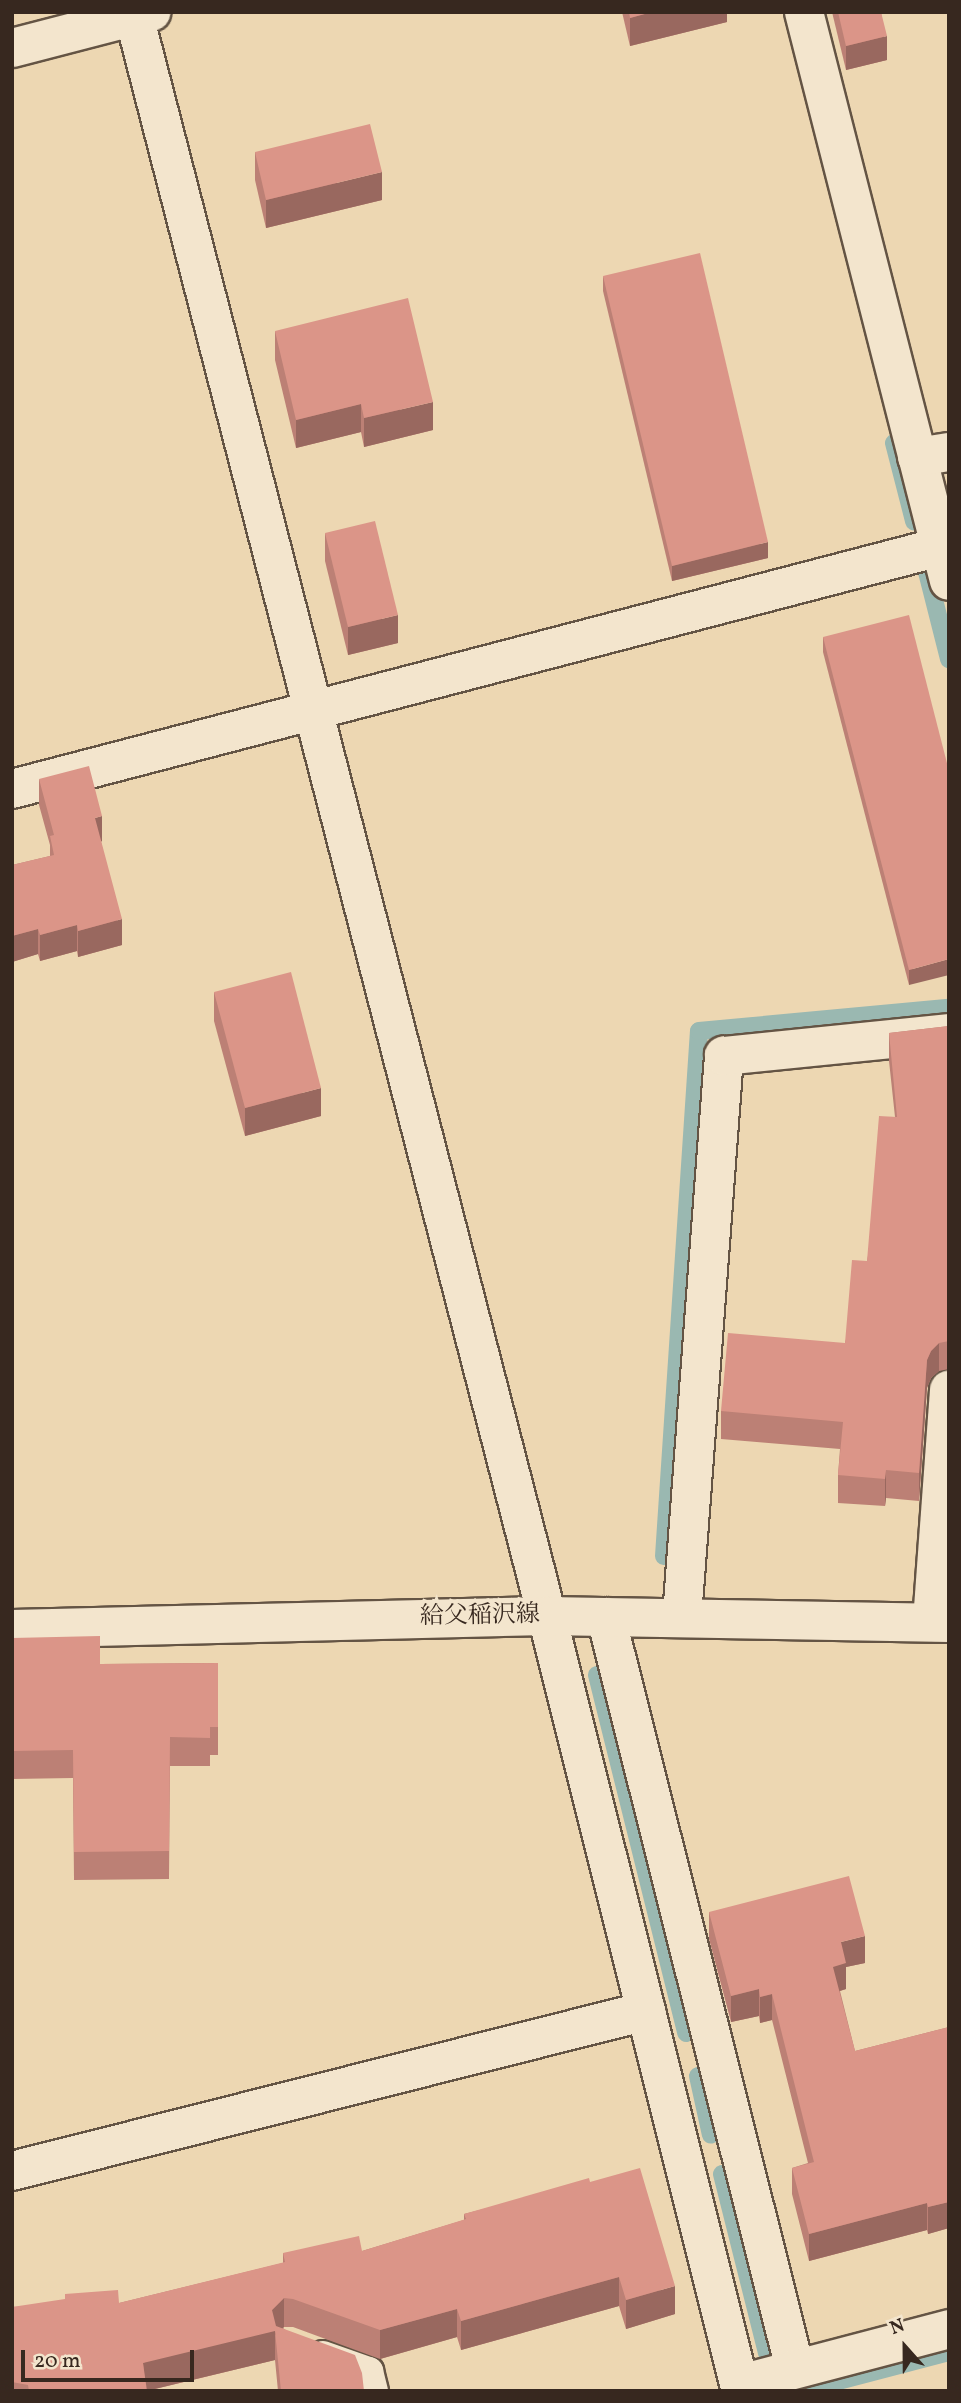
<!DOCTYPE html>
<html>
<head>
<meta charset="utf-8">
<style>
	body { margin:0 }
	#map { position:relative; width:961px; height:2403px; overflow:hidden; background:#edd7b2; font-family:Vollkorn,"Noto Serif JP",serif }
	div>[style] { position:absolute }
	.stream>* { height:18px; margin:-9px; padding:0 9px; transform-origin:9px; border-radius:9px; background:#9ab8b1 }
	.roads { filter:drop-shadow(2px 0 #645444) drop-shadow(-2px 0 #645444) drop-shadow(0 2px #645444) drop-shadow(0 -2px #645444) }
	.lane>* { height:28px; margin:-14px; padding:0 14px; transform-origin:14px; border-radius:14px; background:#f3e5cd }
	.street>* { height:38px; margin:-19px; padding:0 19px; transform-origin:19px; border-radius:19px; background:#f3e5cd }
	.secondary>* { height:38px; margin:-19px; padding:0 19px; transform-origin:19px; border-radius:19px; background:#f3e5cd }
	.wall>* { inset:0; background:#bc8075 }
	.shaded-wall>* { inset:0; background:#99685f }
	.building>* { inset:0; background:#db9588 }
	span { translate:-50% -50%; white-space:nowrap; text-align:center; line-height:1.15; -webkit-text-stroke:7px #f3e5cd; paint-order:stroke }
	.street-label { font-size:24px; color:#37281f }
	.frame { position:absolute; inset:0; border:14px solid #37281f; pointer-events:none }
	.north { position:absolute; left:870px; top:2312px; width:70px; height:70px; -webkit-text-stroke:5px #f3e5cd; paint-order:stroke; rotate:339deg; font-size:19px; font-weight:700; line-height:28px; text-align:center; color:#37281f }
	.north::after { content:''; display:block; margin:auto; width:24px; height:32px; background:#37281f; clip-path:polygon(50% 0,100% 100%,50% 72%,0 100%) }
	.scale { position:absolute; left:21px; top:2350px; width:173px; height:32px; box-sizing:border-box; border:4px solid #37281f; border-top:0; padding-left:9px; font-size:21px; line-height:24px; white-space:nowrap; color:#37281f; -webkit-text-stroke:5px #f3e5cd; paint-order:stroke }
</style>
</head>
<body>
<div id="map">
	<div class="stream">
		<div style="left:894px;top:443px;width:81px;rotate:75.6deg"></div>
		<div style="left:927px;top:572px;width:90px;rotate:75.8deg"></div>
		<div style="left:664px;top:1556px;width:526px;rotate:-86.19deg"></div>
		<div style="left:699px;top:1031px;width:251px;rotate:-5.3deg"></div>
		<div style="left:597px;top:1675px;width:369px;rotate:76deg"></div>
		<div style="left:698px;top:2076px;width:60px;rotate:77.6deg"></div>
		<div style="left:722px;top:2174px;width:185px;rotate:75.9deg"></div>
		<div style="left:800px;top:2391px;width:154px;rotate:-14.7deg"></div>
	</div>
	<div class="roads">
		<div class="lane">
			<div style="left:323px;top:2355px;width:49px;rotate:19.2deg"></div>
			<div style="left:369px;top:2371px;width:21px;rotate:76deg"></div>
		</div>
		<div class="street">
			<div style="left:804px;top:12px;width:587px;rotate:75.7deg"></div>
			<div style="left:12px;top:48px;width:144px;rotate:-14.5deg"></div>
			<div style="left:917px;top:457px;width:32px;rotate:-9deg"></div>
			<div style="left:12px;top:789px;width:959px;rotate:-14.62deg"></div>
			<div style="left:606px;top:1617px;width:775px;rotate:75.89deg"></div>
			<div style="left:682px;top:1617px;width:563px;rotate:-85.72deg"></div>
			<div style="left:724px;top:1056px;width:226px;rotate:-5.8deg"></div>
			<div style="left:932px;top:1622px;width:233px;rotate:-85.8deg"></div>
			<div style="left:12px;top:2171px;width:654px;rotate:-14.16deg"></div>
			<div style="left:740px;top:2384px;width:216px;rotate:-14.7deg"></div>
		</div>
		<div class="secondary">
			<div style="left:133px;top:12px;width:1657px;rotate:75.53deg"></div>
			<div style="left:547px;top:1616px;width:799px;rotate:75.95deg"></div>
			<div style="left:12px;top:1629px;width:535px;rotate:-1.39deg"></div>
			<div style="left:547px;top:1616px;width:402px;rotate:1deg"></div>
		</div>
	</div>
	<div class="wall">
		<div style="clip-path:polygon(622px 12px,727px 12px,727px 22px,630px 46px)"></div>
		<div style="clip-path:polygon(832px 12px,881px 12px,887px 60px,846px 70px)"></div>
		<div style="clip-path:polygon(255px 152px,382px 200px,266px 228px,255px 180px)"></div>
		<div style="clip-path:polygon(603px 276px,768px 558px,672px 581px,603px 291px)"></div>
		<div style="clip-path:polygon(275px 331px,433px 430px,364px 447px,361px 432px,296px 448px,275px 360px)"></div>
		<div style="clip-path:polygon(325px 533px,398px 643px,348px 655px,325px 561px)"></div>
		<div style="clip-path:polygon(823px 637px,949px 771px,909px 985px,823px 652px)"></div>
		<div style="clip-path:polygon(39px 779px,102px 841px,101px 842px,122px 945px,78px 957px,77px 951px,40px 961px,38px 954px,12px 962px,12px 865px,50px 856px,50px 845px,39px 805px)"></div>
		<div style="clip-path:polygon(214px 992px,321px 1116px,245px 1136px,214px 1021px)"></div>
		<div style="clip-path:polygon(949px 1026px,949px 1369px,939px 1371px,931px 1378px,927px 1388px,919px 1501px,886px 1498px,885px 1506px,838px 1503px,838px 1475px,840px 1449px,721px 1439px,721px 1411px,845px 1343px,867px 1261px,895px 1117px,889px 1061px,889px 1033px)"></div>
		<div style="clip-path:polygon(12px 1638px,100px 1664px,218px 1663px,218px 1755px,210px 1755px,210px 1766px,170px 1766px,169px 1879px,74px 1880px,73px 1778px,12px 1779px)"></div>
		<div style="clip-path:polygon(709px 1912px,865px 1963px,846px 1967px,846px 1989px,840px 1991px,855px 2051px,949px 2027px,949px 2228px,928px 2234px,927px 2230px,809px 2261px,792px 2194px,792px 2168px,808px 2163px,772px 2020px,760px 2023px,759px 2016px,731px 2022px,709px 1939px)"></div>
		<div style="clip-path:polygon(590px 2182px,675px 2314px,626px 2329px,619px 2306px,461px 2350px,457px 2337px,380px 2359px,293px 2327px,284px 2327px,283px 2328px,364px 2391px,278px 2391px,275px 2360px,147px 2391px,12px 2391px,12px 2307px,119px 2303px,283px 2263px,283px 2253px,362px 2251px,464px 2220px,464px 2214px)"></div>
	</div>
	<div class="shaded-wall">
		<div style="clip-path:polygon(652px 12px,727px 12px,727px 22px,630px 46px,630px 18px)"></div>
		<div style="clip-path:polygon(887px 36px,887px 60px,846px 70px,846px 46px)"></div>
		<div style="clip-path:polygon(382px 172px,382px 200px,266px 228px,266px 200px)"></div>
		<div style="clip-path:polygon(433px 402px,433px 430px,364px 447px,364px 418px)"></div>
		<div style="clip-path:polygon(361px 404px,361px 432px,296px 448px,296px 420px)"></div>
		<div style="clip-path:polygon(768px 542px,768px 558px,672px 581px,672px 566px)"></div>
		<div style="clip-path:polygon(398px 615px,398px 643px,348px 655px,348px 627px)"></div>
		<div style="clip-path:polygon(102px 816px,102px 841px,95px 843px,95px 818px)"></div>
		<div style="clip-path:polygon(122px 919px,122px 945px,78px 957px,78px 931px)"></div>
		<div style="clip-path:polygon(77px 925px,77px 951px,40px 961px,40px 935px)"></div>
		<div style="clip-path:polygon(38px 929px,38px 954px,12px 962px,12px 936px)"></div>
		<div style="clip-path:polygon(949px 959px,949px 975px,909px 985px,909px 970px)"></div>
		<div style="clip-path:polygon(321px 1088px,321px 1116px,245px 1136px,245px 1108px)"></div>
		<div style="clip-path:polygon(939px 1343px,939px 1371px,931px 1378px,927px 1388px,919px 1501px,919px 1473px,927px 1360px,931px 1351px)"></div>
		<div style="clip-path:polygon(886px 1470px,886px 1498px,885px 1506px,885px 1479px)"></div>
		<div style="clip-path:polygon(865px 1936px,865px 1963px,846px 1967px,846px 1989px,833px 1993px,833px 1967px,841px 1942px)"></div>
		<div style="clip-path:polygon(759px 1989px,759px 2016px,731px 2022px,731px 1996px)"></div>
		<div style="clip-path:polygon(772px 1994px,772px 2020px,760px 2023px,760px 1997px)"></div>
		<div style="clip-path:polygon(949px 2202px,949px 2228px,928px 2234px,928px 2207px)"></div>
		<div style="clip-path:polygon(927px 2203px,927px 2230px,809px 2261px,809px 2234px)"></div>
		<div style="clip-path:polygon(619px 2277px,619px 2306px,461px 2350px,461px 2321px)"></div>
		<div style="clip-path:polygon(675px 2286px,675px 2314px,626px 2329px,626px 2300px)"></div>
		<div style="clip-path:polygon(284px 2298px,284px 2327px,275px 2335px,275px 2360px,146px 2391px,143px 2363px,272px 2310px)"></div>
		<div style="clip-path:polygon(457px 2309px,457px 2337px,380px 2359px,380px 2330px)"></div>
	</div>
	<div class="building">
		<div style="clip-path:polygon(629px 12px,652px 12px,630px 18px)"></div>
		<div style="clip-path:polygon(838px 12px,881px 12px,887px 36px,846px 46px)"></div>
		<div style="clip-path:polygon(370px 124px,382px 172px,266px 200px,255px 152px)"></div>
		<div style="clip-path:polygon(700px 253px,768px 542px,672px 566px,603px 276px)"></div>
		<div style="clip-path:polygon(408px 298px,433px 402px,364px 418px,361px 404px,296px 420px,275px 331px)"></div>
		<div style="clip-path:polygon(375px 521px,398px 615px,348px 627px,325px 533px)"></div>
		<div style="clip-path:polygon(909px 615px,949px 771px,949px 959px,909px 970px,823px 637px)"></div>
		<div style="clip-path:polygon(89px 766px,102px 816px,95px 818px,122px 919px,78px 931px,77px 925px,40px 935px,38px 929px,12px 936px,12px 865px,54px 855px,50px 836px,54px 835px,39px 779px)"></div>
		<div style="clip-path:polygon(291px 972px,321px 1088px,245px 1108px,214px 992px)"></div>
		<div style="clip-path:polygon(949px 1026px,949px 1341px,939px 1343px,931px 1351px,927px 1360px,919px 1473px,886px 1470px,885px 1479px,838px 1475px,843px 1422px,721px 1411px,728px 1333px,845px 1343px,852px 1260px,867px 1261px,879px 1116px,897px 1117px,889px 1033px)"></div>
		<div style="clip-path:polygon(100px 1636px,100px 1664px,218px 1663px,218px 1727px,210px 1727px,210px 1738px,170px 1737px,169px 1851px,74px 1852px,73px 1750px,12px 1751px,12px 1638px)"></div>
		<div style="clip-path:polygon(849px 1876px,865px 1936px,841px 1942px,846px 1963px,833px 1967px,855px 2051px,949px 2027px,949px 2202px,928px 2207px,927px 2203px,809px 2234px,792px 2168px,814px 2162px,772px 1994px,760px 1997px,759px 1989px,731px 1996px,709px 1912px)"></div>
		<div style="clip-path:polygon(640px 2168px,675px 2286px,626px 2300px,619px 2277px,461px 2321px,457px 2309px,380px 2330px,293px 2299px,284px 2298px,272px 2310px,276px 2326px,355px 2355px,362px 2373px,364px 2391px,281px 2391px,275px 2331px,143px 2363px,147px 2391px,29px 2391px,28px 2385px,12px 2382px,12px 2307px,65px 2299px,65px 2294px,118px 2290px,119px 2303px,285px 2262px,283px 2253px,359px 2236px,362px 2251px,466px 2219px,464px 2214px,589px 2178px,590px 2182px)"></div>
	</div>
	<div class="street-label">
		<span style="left:480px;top:1617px;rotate:-1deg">給父稲沢線</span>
	</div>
	<div class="frame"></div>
	<div class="north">N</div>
	<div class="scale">20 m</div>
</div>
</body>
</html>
